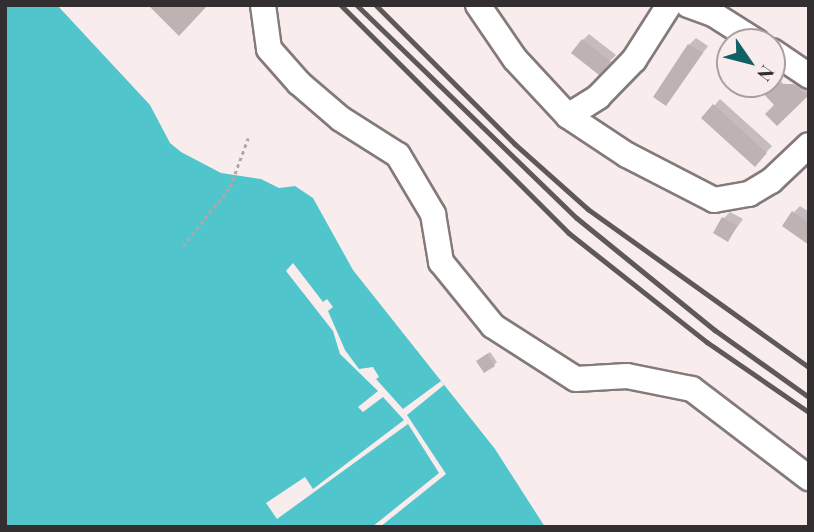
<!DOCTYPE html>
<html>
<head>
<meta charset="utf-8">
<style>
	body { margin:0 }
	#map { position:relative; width:814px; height:532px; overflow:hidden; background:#f8eced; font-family:"Playfair Display",serif }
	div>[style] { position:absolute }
	.water>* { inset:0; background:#51c5cc }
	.pier>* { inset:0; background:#f8eced }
	.shadow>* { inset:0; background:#0003 }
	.building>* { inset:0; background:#beb2b3 }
	.path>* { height:2.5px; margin-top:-1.25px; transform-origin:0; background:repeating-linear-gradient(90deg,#b1a7a8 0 3.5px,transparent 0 7px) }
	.roads { filter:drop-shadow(2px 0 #847a7a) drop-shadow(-2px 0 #847a7a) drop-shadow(0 2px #847a7a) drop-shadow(0 -2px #847a7a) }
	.minor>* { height:24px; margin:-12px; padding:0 12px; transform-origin:12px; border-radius:12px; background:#fff }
	.rail>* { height:4.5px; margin:-2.25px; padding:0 2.25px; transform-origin:2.25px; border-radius:2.25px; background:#5e5859 }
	span { translate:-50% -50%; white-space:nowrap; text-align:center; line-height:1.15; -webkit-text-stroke:5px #f8eced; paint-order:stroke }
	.frame { position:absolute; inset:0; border:7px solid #332e2f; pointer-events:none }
	.north { position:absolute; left:716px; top:28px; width:70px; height:70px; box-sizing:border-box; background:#f8eced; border:2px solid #a9a0a1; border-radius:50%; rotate:125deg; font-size:19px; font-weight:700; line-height:28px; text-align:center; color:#332e2f }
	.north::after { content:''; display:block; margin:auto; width:24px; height:32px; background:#106166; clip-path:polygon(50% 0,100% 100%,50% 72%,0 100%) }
</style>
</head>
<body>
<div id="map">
	<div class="water">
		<div style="clip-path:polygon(5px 5px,57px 5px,150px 105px,170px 143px,181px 152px,221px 173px,261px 179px,279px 188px,295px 186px,313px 198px,353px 270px,495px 449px,545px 527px,5px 527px)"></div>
	</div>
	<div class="pier">
		<div style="clip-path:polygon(293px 263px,323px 302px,327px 299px,333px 307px,328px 311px,345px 350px,359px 369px,373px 367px,379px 377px,376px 379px,403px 409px,441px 381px,444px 385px,407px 415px,446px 474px,380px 527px,372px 527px,439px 473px,408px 424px,277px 519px,266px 503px,305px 477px,313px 489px,404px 420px,383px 397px,363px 412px,358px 407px,378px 391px,340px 354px,333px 331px,286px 271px)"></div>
	</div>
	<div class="shadow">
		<div style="clip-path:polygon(589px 34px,616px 55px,599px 72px,583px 40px)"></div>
		<div style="clip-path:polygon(696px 38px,708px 46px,665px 104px,689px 45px)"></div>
		<div style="clip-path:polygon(777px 77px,790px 91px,799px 83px,809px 93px,777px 124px,770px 84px)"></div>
		<div style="clip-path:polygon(720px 99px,772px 146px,755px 165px,714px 106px)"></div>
		<div style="clip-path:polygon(800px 206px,809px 212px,809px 243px,794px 212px)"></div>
		<div style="clip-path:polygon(730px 212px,743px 219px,728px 240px,724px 218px)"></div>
		<div style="clip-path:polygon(490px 352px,497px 362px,494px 365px,481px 358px)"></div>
	</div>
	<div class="building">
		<div style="clip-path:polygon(148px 5px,208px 5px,179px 36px)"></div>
		<div style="clip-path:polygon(582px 39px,611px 62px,599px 75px,571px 53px)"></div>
		<div style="clip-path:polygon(688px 44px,703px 53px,666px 106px,653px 97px)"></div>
		<div style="clip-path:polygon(768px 84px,794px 84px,808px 96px,777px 126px,765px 114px,774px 105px,761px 91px)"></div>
		<div style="clip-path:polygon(713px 104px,767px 153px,755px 167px,701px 118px)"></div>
		<div style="clip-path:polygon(792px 211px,809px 223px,809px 245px,782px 226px)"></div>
		<div style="clip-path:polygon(722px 217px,737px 226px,728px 242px,713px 233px)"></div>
		<div style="clip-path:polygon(487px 354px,495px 366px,484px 373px,476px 361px)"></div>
	</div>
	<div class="path">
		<div style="left:183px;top:246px;width:75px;rotate:-51.5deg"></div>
		<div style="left:230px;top:187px;width:52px;rotate:-69.8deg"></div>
	</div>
	<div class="roads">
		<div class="minor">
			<div style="left:263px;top:5px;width:44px;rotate:82.2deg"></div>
			<div style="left:269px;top:49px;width:45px;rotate:48.6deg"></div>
			<div style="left:299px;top:83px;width:55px;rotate:40.6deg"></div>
			<div style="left:341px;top:119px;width:67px;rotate:32.3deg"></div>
			<div style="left:398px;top:155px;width:69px;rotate:59.3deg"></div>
			<div style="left:433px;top:214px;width:49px;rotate:80.5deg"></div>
			<div style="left:441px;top:262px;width:82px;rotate:50.9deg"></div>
			<div style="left:493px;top:326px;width:98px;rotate:32.6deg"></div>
			<div style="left:576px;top:379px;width:51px;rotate:-3.4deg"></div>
			<div style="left:627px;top:376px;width:66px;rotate:11.3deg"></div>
			<div style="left:692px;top:389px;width:147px;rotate:37.3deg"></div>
			<div style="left:478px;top:5px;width:65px;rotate:55.6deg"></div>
			<div style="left:515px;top:59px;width:78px;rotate:47.1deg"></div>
			<div style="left:568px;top:116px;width:71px;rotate:33.5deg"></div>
			<div style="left:627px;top:155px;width:98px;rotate:27.3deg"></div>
			<div style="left:714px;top:200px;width:36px;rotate:-10deg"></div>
			<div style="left:749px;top:194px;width:26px;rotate:-31deg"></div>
			<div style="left:771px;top:181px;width:52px;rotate:-43.5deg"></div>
			<div style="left:688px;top:5px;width:27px;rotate:20deg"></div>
			<div style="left:713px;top:14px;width:52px;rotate:32.5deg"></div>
			<div style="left:772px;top:51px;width:45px;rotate:34deg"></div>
			<div style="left:568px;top:116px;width:36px;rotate:-32deg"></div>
			<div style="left:598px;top:97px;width:52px;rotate:-45.8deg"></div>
			<div style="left:634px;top:60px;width:65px;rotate:-57.5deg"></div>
		</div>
	</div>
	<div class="rail">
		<div style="left:341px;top:5px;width:322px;rotate:45deg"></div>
		<div style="left:569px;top:233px;width:176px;rotate:38.3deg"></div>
		<div style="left:707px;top:342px;width:124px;rotate:34.5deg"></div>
		<div style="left:357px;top:5px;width:306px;rotate:44.1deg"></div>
		<div style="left:577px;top:218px;width:178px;rotate:39.1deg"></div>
		<div style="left:715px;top:330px;width:115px;rotate:35.5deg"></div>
		<div style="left:376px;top:5px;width:197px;rotate:45deg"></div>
		<div style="left:515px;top:144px;width:98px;rotate:41.7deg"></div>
		<div style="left:588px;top:209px;width:272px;rotate:35.6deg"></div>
	</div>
	<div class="frame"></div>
	<div class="north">N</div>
</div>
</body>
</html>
